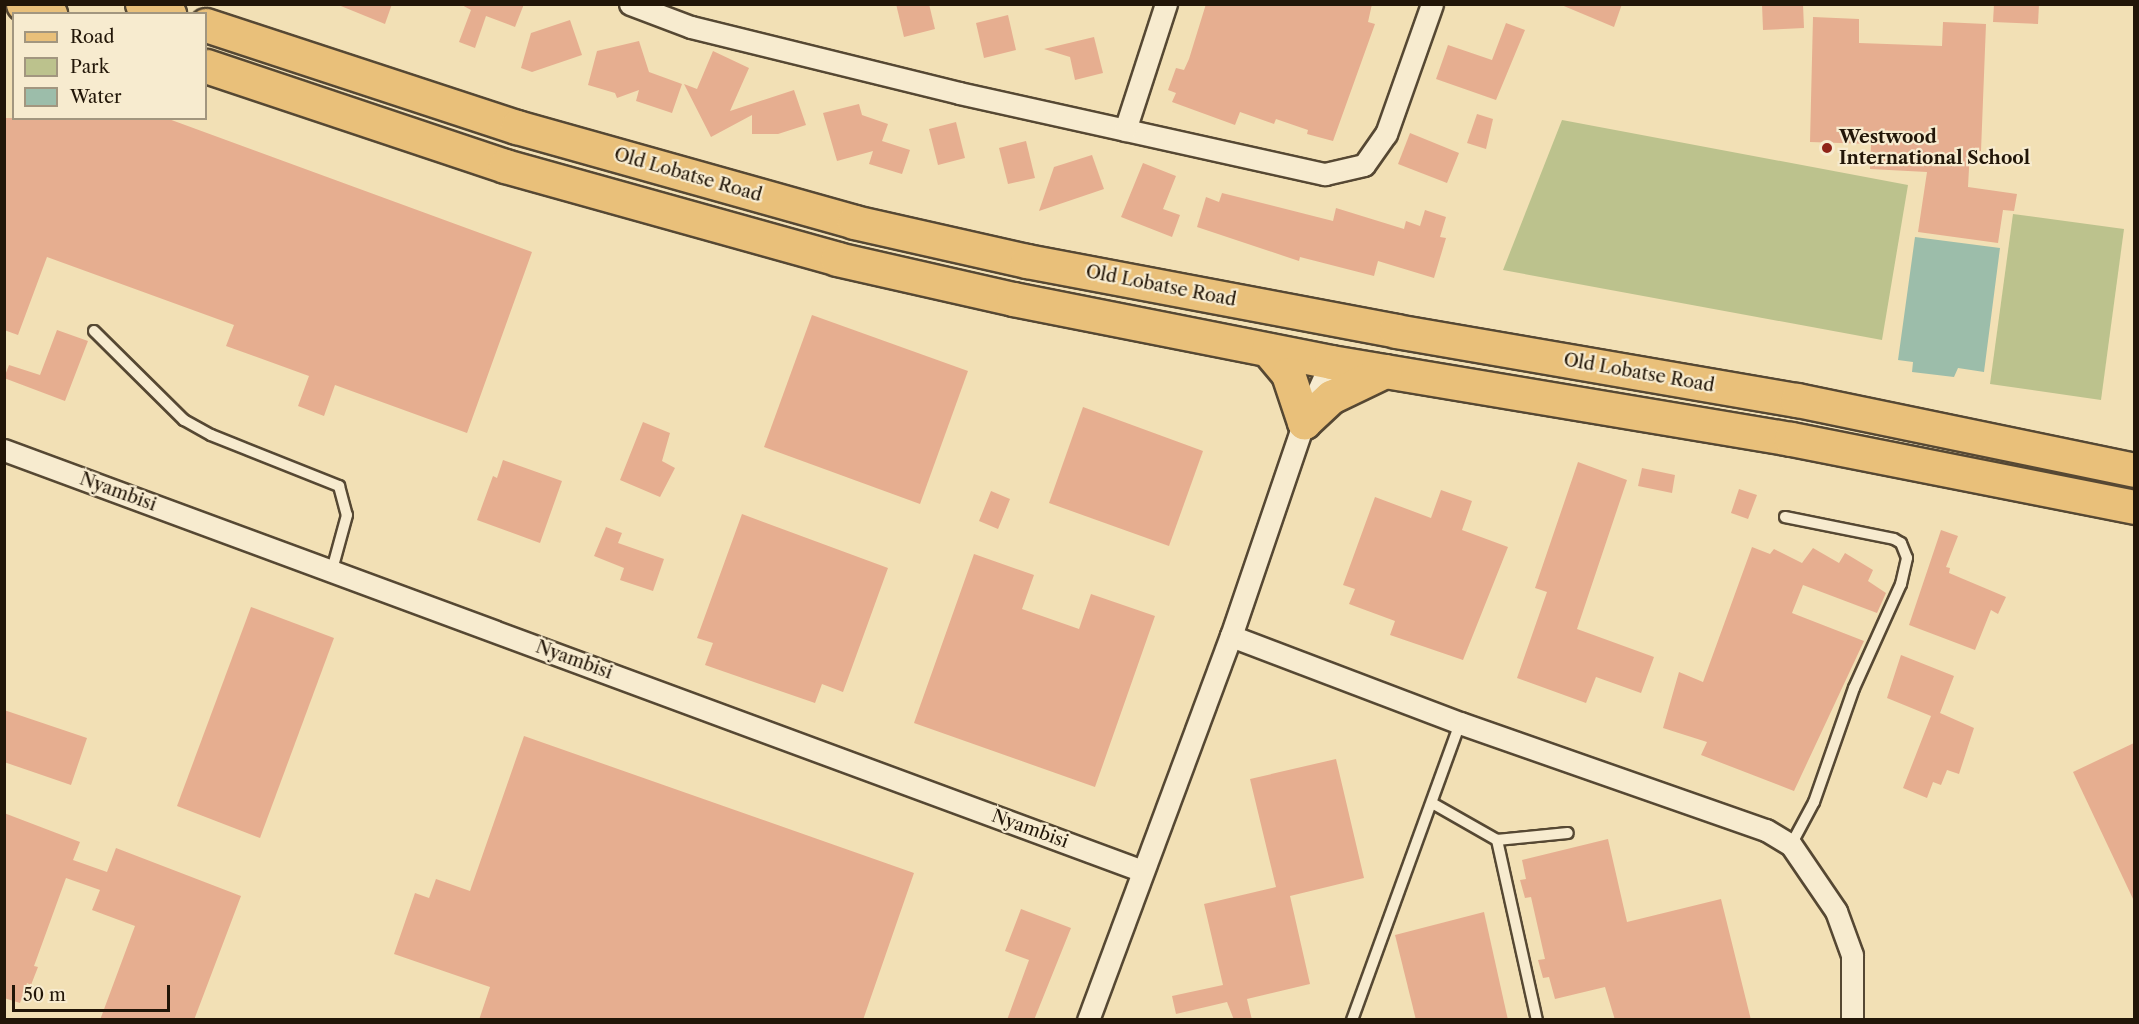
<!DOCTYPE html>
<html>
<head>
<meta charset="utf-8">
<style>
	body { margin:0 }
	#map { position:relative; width:2139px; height:1024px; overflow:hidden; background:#f2e0b5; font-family:"Libre Caslon Text",serif }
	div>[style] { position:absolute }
	.green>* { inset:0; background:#bcc28d }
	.water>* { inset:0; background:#9cbdaa }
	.building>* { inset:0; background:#e6ae90 }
	.roads { filter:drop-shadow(2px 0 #564833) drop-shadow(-2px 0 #564833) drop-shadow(0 2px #564833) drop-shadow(0 -2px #564833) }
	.lane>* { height:10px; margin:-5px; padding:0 5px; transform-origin:5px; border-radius:5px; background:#f7ebcf }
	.street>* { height:21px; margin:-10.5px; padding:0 10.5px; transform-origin:10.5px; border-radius:10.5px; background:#f7ebcf }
	.primary>* { height:33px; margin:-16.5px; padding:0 16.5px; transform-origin:16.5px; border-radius:16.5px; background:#e9c07a }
	.dots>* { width:16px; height:16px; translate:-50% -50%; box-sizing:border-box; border:3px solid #f7ebcf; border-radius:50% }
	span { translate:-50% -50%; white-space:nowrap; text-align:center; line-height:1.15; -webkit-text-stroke:4.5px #f7ebcf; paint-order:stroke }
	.poi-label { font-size:18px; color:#221608; font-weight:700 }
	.left { translate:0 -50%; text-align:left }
	.street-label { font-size:18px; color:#221608 }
	.frame { position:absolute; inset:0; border:6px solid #221608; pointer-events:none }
	.legend { position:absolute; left:12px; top:12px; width:195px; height:108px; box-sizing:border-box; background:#f7ebcf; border:2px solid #a2967f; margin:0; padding:8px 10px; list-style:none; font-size:18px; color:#221608 }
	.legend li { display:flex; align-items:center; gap:12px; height:30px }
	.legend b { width:30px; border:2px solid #a2967f }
	.scale { position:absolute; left:12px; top:985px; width:158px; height:27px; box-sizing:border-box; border:3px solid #221608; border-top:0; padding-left:8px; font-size:18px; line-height:21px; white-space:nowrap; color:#221608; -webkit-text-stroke:4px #f7ebcf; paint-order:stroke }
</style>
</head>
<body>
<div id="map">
	<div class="green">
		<div style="clip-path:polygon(1562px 120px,1908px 185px,1882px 340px,1503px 270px)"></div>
		<div style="clip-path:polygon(2013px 214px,2124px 229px,2101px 400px,1990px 384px)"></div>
	</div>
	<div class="water">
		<div style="clip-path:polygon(1915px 237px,2000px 248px,1984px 372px,1958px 368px,1954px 377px,1912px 372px,1913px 362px,1898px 360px)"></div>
	</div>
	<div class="building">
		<div style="clip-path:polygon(336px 4px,392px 4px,385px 24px)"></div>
		<div style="clip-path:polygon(460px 4px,524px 4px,515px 27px,486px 16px,475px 48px,459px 42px,471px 10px)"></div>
		<div style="clip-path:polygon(896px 4px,929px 4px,935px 29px,904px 37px)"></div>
		<div style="clip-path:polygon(1206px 4px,1372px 4px,1368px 22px,1375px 24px,1333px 141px,1307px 134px,1308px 130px,1276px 119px,1274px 124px,1240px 112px,1235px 125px,1172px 102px,1176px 93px,1168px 90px,1176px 68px,1184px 70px,1189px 59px)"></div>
		<div style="clip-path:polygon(1559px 4px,1622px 4px,1614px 27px)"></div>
		<div style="clip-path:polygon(1762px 4px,1803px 4px,1804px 28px,1763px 30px)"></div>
		<div style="clip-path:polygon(1994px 4px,2039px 4px,2038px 24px,1993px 22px)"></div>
		<div style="clip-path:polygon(1008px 15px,1016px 50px,984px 58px,976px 23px)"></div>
		<div style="clip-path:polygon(1813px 17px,1859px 19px,1859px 43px,1942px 46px,1943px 22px,1986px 24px,1981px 151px,1970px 150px,1968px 187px,2017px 194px,2014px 211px,2003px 210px,1998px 243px,1918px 232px,1927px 172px,1870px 169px,1871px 144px,1810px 142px)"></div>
		<div style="clip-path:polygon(570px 20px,582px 55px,532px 72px,521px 68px,531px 33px)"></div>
		<div style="clip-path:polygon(1506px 23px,1525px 30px,1496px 100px,1436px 79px,1448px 45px,1492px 60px)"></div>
		<div style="clip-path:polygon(1094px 37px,1103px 73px,1075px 80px,1070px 57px,1044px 49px)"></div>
		<div style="clip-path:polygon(639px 41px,649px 72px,682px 84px,672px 113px,636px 101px,639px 90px,617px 98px,615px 93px,588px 85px,597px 51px)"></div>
		<div style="clip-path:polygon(713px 51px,749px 68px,730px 111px,794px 90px,806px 125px,778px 134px,752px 134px,752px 115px,711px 137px,684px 84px,697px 89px)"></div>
		<div style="clip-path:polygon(859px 104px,862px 115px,888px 124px,882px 141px,910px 150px,902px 174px,869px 164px,873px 151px,837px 161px,823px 113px)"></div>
		<div style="clip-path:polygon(1477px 114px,1493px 119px,1486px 149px,1467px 143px)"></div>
		<div style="clip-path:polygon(4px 118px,166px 118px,532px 252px,467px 433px,335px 385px,324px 416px,298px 406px,309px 376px,226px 346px,234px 325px,47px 257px,18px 335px,4px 330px)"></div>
		<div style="clip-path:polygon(956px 122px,965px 158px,938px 165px,929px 129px)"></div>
		<div style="clip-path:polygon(1410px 133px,1459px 153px,1447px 183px,1398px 164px)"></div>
		<div style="clip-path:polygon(1026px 141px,1035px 178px,1008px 184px,999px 148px)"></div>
		<div style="clip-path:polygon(1092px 155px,1104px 189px,1039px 211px,1054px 167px)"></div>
		<div style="clip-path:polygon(1143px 163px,1176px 176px,1163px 209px,1180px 215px,1172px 237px,1121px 217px)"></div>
		<div style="clip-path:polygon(1222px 193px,1333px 221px,1336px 208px,1404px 229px,1406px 221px,1420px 226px,1425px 210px,1446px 217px,1440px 237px,1446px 238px,1434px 278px,1378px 261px,1374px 276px,1300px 257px,1299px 261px,1197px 227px,1206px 197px,1219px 202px)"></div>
		<div style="clip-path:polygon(812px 315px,968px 371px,920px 504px,764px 447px)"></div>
		<div style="clip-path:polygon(57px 330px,88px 341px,65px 401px,4px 378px,9px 365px,40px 375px)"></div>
		<div style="clip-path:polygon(1083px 407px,1203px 451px,1169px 546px,1049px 503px)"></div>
		<div style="clip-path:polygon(643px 422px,670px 433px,662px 461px,675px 468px,660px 497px,620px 480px)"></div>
		<div style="clip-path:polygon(503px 460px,562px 481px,540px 543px,477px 520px,493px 476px,497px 478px)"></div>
		<div style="clip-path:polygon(1578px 462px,1627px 480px,1577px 629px,1654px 657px,1641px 693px,1596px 677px,1586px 703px,1517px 678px,1547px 592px,1535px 588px)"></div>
		<div style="clip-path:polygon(1642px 468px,1675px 475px,1672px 493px,1638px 486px)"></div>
		<div style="clip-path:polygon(1739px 489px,1757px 495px,1748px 519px,1731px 513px)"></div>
		<div style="clip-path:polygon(1441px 490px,1472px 501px,1462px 530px,1508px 547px,1463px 660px,1390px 635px,1395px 621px,1349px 604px,1355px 589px,1343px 585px,1375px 497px,1431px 518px)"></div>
		<div style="clip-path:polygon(991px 491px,1010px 499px,998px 529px,979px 521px)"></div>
		<div style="clip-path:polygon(742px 514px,888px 568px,843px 692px,822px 684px,815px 703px,705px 665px,713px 643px,697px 638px)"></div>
		<div style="clip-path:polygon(606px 527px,622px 533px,618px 543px,664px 559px,653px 591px,620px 580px,624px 568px,594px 556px)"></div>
		<div style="clip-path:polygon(1941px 530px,1958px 536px,1946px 567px,1950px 568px,1949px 573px,2006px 597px,1998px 614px,1991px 610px,1975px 650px,1909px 625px)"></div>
		<div style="clip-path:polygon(1752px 547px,1770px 554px,1774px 549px,1802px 563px,1813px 548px,1839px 563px,1845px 553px,1873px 570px,1868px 581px,1886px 593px,1877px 613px,1803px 585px,1792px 613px,1864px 641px,1794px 791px,1701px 755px,1707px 742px,1663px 728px,1679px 672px,1703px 682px)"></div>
		<div style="clip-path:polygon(974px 554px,1034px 575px,1022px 609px,1079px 629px,1091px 594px,1155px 616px,1095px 787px,914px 723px)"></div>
		<div style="clip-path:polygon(251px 607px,334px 638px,260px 838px,177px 806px)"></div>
		<div style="clip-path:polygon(1901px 655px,1954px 676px,1940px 713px,1974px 728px,1959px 774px,1947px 770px,1941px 785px,1933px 782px,1927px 798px,1903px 788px,1931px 716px,1887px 698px)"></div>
		<div style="clip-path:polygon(4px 710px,87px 738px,71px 785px,4px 762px)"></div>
		<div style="clip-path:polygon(524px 736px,914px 873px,863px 1020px,479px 1020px,490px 987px,394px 954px,415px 893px,429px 898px,436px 879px,470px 891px)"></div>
		<div style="clip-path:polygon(2134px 743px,2134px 901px,2073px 772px)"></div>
		<div style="clip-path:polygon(1336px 759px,1364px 878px,1290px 896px,1310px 984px,1247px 999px,1252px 1020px,1234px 1020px,1227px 1002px,1176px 1014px,1172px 996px,1223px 985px,1204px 904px,1276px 887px,1250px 779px)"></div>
		<div style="clip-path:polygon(4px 813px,80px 842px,73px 860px,107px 872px,116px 848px,241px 896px,194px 1020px,100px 1020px,135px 926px,92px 910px,100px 890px,66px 878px,34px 966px,38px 967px,31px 985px,27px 983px,20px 1003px,4px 998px)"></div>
		<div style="clip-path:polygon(1608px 839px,1627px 922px,1721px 899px,1751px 1020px,1615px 1020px,1605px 987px,1555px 999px,1549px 977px,1543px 978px,1538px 960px,1545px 959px,1531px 897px,1525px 898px,1520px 880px,1526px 879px,1522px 860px)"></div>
		<div style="clip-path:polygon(1021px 909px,1071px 928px,1034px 1020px,1007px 1020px,1029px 960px,1005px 951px)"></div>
		<div style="clip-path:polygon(1484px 912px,1508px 1020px,1416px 1020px,1395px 935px)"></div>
	</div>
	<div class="roads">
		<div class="lane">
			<div style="left:94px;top:331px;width:127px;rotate:44.7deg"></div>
			<div style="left:184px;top:420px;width:31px;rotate:29deg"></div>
			<div style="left:211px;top:435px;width:138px;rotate:21.7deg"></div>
			<div style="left:339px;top:486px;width:30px;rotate:75deg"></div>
			<div style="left:347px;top:515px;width:57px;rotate:105.3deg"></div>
			<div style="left:1785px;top:517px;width:111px;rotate:11.4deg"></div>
			<div style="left:1894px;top:539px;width:8px;rotate:30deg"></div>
			<div style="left:1901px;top:543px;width:16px;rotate:68deg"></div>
			<div style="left:1907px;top:558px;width:27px;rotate:103deg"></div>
			<div style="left:1901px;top:584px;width:114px;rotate:114.3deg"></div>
			<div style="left:1854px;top:688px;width:121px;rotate:109.3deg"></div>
			<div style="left:1814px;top:802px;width:49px;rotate:118.1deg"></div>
			<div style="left:1432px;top:803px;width:75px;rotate:29.6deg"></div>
			<div style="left:1497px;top:840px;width:71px;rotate:-5.6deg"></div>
			<div style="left:1497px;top:840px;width:184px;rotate:77.5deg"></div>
			<div style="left:1352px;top:1020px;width:316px;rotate:-70deg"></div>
		</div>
		<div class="street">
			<div style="left:630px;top:4px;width:65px;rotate:20.7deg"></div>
			<div style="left:691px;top:27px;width:276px;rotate:13.8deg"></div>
			<div style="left:959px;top:93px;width:375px;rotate:12.5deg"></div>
			<div style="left:1325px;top:174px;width:40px;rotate:-13deg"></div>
			<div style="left:1364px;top:165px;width:38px;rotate:-55deg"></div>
			<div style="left:1386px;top:134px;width:138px;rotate:-70.5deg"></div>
			<div style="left:1125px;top:130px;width:133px;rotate:-72deg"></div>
			<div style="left:4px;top:450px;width:1214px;rotate:20.29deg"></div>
			<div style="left:1231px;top:636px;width:245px;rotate:20.8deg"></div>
			<div style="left:1460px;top:723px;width:324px;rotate:19.3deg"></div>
			<div style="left:1766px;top:830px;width:29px;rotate:31deg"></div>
			<div style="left:1791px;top:845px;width:80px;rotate:55.7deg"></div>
			<div style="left:1836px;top:911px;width:47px;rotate:70deg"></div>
			<div style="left:1852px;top:955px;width:65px;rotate:90deg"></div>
			<div style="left:1088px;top:1020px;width:410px;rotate:-69.6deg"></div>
			<div style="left:1231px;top:636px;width:226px;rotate:-71.2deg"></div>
			<div style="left:1304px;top:422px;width:66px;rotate:-65.8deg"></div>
		</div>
		<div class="primary">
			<div style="left:23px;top:4px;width:29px;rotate:20deg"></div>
			<div style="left:142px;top:4px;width:29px;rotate:20deg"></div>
			<div style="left:206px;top:25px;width:327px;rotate:18.2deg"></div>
			<div style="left:517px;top:127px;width:350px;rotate:15.7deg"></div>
			<div style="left:854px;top:222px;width:177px;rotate:12.7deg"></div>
			<div style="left:1027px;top:261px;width:376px;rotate:10.7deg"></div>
			<div style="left:1396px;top:331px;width:407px;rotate:9.8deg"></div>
			<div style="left:1797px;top:400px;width:344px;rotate:11.7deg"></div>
			<div style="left:206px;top:66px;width:315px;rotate:18.5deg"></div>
			<div style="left:505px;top:166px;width:345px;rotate:15.6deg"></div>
			<div style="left:837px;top:259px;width:180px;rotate:12.8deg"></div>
			<div style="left:1013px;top:299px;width:324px;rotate:11.2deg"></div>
			<div style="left:1331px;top:362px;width:466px;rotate:9.5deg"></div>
			<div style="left:1791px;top:439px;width:350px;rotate:11.2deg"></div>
			<div style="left:1268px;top:350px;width:31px;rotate:50deg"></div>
			<div style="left:1288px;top:374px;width:51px;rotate:71.6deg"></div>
			<div style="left:1304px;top:422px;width:37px;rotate:-43deg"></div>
			<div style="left:1331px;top:397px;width:60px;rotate:-25.7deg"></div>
		</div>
	</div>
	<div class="dots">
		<div style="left:1827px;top:148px;background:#8f2418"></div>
	</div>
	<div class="poi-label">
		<span class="left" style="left:1839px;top:148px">Westwood<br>International School</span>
	</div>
	<div class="street-label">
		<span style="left:688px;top:175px;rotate:16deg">Old Lobatse Road</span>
		<span style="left:1161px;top:286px;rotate:11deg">Old Lobatse Road</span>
		<span style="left:1639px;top:373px;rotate:10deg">Old Lobatse Road</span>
		<span style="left:118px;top:492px;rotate:20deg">Nyambisi</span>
		<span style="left:574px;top:660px;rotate:20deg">Nyambisi</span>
		<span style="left:1030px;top:829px;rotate:20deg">Nyambisi</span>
	</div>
	<div class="frame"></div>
	<ul class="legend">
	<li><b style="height:8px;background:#e9c07a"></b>Road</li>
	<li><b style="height:16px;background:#bcc28d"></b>Park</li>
	<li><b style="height:16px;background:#9cbdaa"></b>Water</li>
	</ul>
	<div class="scale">50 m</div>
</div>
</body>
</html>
